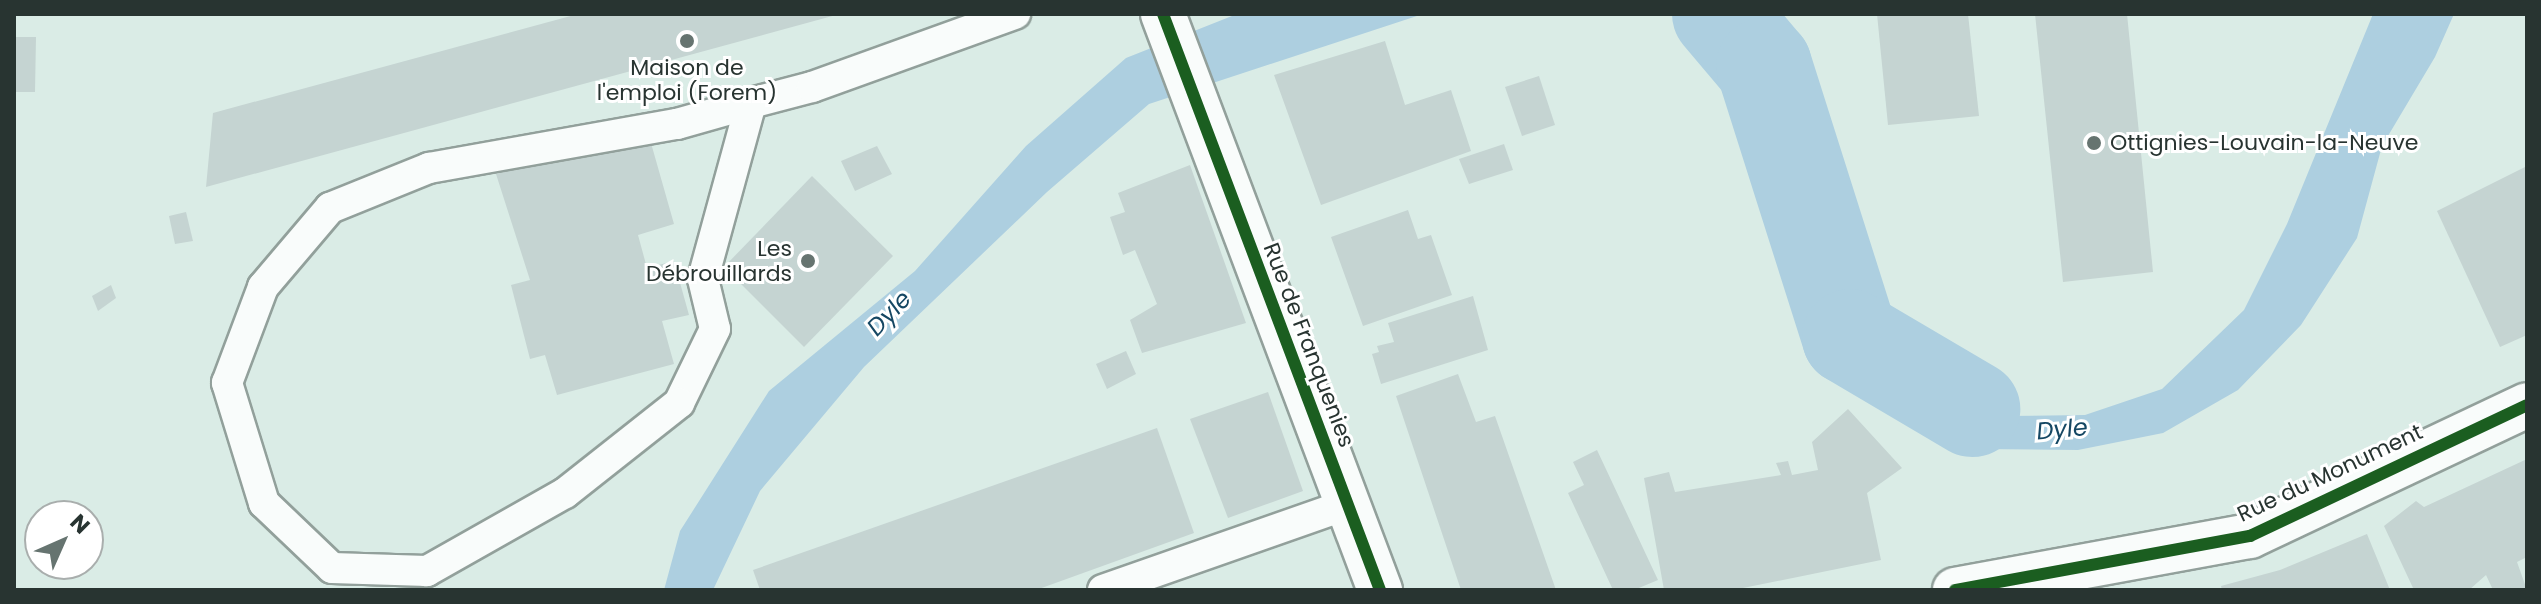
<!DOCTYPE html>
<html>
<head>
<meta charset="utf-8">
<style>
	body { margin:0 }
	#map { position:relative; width:2541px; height:604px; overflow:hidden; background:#daece6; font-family:Poppins,sans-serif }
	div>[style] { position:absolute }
	.water>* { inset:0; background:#adcfe0 }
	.river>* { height:96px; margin:-48px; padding:0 48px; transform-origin:48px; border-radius:48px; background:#adcfe0 }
	.building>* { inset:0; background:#c5d4d2 }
	.roads { filter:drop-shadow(2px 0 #92a09b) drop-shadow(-2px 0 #92a09b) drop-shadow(0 2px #92a09b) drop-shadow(0 -2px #92a09b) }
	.lane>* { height:30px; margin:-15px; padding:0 15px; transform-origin:15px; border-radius:15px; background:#f9fcfb }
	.street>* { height:44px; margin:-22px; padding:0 22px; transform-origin:22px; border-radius:22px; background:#f9fcfb }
	.secondary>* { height:44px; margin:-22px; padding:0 22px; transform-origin:22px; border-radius:22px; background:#f9fcfb }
	.cycleway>* { height:12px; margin:-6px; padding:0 6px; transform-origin:6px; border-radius:6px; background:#1b5e20 }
	.dots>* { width:22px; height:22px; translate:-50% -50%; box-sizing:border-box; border:4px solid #fff; border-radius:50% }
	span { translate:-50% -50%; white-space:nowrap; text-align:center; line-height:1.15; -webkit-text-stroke:6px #fff; paint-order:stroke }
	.poi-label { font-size:22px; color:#283431 }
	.left { translate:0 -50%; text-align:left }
	.right { translate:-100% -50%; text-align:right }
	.street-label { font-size:22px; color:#283431 }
	.water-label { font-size:24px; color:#154763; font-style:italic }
	.frame { position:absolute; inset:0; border:16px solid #283431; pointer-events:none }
	.north { position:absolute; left:24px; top:500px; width:80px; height:80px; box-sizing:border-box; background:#fff; border:2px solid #a9aead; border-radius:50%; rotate:45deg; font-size:22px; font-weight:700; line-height:32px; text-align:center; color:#283431 }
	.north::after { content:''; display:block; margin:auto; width:28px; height:36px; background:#667470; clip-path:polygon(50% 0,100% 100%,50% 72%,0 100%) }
</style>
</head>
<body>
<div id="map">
	<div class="water">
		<div style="clip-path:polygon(1237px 14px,1423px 14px,1149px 104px,1047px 192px,864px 367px,760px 491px,713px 590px,664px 590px,680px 531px,769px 391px,915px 271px,1026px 146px,1126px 58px)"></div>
		<div style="clip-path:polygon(1711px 14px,1756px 14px,1764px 27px,1848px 279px,1922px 369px,2004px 416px,2085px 415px,2162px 389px,2244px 310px,2287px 224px,2373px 14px,2454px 14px,2435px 57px,2382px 146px,2357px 238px,2301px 325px,2238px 390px,2163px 433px,2078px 450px,1979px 449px,1904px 397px,1830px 311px,1760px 155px,1727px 35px)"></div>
	</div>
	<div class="river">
		<div style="left:1720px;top:14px;width:68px;rotate:49.8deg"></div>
		<div style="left:1764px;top:66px;width:284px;rotate:72.4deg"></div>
		<div style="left:1850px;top:337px;width:142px;rotate:30.5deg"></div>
	</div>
	<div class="building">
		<div style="clip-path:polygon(578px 14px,836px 15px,206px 187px,213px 113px)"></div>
		<div style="clip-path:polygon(1877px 14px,1968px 14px,1979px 116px,1888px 125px)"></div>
		<div style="clip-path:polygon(2035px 14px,2127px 14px,2153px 272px,2063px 282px)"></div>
		<div style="clip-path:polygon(14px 37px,36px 37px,35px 92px,14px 92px)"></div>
		<div style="clip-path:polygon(1385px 41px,1405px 105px,1451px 90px,1471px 151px,1321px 205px,1274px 75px)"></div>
		<div style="clip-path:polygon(1539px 76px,1555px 125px,1522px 136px,1505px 87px)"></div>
		<div style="clip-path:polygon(649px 136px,674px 224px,638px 235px,647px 268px,674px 261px,689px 315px,662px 321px,674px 364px,557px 395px,545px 355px,530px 359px,511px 285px,530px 280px,496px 174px)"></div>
		<div style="clip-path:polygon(1504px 144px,1513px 170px,1469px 184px,1459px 159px)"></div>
		<div style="clip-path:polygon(877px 146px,892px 174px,855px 191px,841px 161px)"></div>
		<div style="clip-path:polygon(1190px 165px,1246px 323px,1142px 353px,1130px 320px,1157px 304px,1135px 250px,1123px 255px,1110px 217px,1125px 212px,1118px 193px)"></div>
		<div style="clip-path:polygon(2527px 166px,2527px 335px,2500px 347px,2437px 211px)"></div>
		<div style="clip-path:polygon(812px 176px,893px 256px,804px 347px,724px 267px)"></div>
		<div style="clip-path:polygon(1408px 210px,1418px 239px,1431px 235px,1452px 295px,1363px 326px,1331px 237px)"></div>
		<div style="clip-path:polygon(186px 212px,193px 241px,175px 244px,169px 216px)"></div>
		<div style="clip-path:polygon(111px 285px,116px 298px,98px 311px,92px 296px)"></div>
		<div style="clip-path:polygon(1473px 296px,1488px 350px,1381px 384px,1372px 354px,1379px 352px,1377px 346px,1394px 342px,1388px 323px)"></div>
		<div style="clip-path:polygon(1126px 351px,1136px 374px,1107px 389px,1096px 364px)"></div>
		<div style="clip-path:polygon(1458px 374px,1476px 422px,1495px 416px,1556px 590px,1461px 590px,1396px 396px)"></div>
		<div style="clip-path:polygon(1268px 392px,1303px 491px,1228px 518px,1190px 419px)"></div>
		<div style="clip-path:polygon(1848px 409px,1902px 468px,1867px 493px,1881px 560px,1733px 590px,1664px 590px,1644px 478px,1669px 472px,1675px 492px,1781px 475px,1776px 463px,1788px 461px,1792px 475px,1818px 470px,1812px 442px)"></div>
		<div style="clip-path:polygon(1157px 428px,1194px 533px,1036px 590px,760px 590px,753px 570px)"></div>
		<div style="clip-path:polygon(1597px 450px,1658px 580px,1634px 590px,1613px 590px,1568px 493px,1584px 485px,1573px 462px)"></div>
		<div style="clip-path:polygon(2527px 459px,2527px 557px,2517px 562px,2527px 590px,2493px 590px,2486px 575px,2469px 590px,2414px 590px,2384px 526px,2416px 501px,2424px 507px)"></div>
		<div style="clip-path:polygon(2367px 534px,2390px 590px,2222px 590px,2221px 586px,2280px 570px)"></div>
	</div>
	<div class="roads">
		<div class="lane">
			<div style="left:751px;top:103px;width:182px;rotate:105.3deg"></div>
			<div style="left:703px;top:279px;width:51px;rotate:76.5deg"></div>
			<div style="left:715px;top:329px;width:82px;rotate:115.9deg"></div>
			<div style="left:679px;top:403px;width:145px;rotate:141.7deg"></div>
			<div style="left:565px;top:493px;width:159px;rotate:150.5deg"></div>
			<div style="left:427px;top:571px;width:95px;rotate:-178.2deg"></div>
			<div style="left:332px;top:568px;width:94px;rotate:-136.3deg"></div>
			<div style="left:264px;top:503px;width:126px;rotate:-107.1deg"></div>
			<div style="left:227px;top:383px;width:103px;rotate:-69.4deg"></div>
			<div style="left:263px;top:287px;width:104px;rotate:-49.7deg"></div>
			<div style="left:330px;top:208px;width:107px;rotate:-22deg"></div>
			<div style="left:429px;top:168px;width:252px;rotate:-10.1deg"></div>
			<div style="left:677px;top:124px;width:77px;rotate:-15.8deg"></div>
			<div style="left:751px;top:103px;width:63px;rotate:-14.7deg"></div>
			<div style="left:812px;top:87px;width:216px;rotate:-19.8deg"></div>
			<div style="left:1103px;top:590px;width:260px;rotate:-19.3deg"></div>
		</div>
		<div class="street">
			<div style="left:1955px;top:590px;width:300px;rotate:-10.4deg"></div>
			<div style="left:2250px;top:536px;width:306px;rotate:-25.3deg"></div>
		</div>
		<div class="secondary">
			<div style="left:1163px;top:14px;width:616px;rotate:69.36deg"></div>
		</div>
	</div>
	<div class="cycleway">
		<div style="left:1163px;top:14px;width:616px;rotate:69.36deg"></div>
		<div style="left:1955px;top:590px;width:300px;rotate:-10.4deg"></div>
		<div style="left:2250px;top:536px;width:306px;rotate:-25.3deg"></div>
	</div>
	<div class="dots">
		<div style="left:687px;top:41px;background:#667470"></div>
		<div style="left:2094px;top:143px;background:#667470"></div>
		<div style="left:808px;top:261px;background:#667470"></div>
	</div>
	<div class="poi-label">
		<span style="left:687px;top:80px">Maison de<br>l'emploi (Forem)</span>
		<span class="left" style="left:2110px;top:143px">Ottignies-Louvain-la-Neuve</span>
		<span class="right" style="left:792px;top:261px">Les<br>Débrouillards</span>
	</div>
	<div class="street-label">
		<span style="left:1309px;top:345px;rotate:69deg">Rue de Franquenies</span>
		<span style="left:2330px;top:473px;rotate:-25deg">Rue du Monument</span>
	</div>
	<div class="water-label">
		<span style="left:889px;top:313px;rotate:-46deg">Dyle</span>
		<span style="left:2062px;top:429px;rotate:-5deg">Dyle</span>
	</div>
	<div class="frame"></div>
	<div class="north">N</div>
</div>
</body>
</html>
